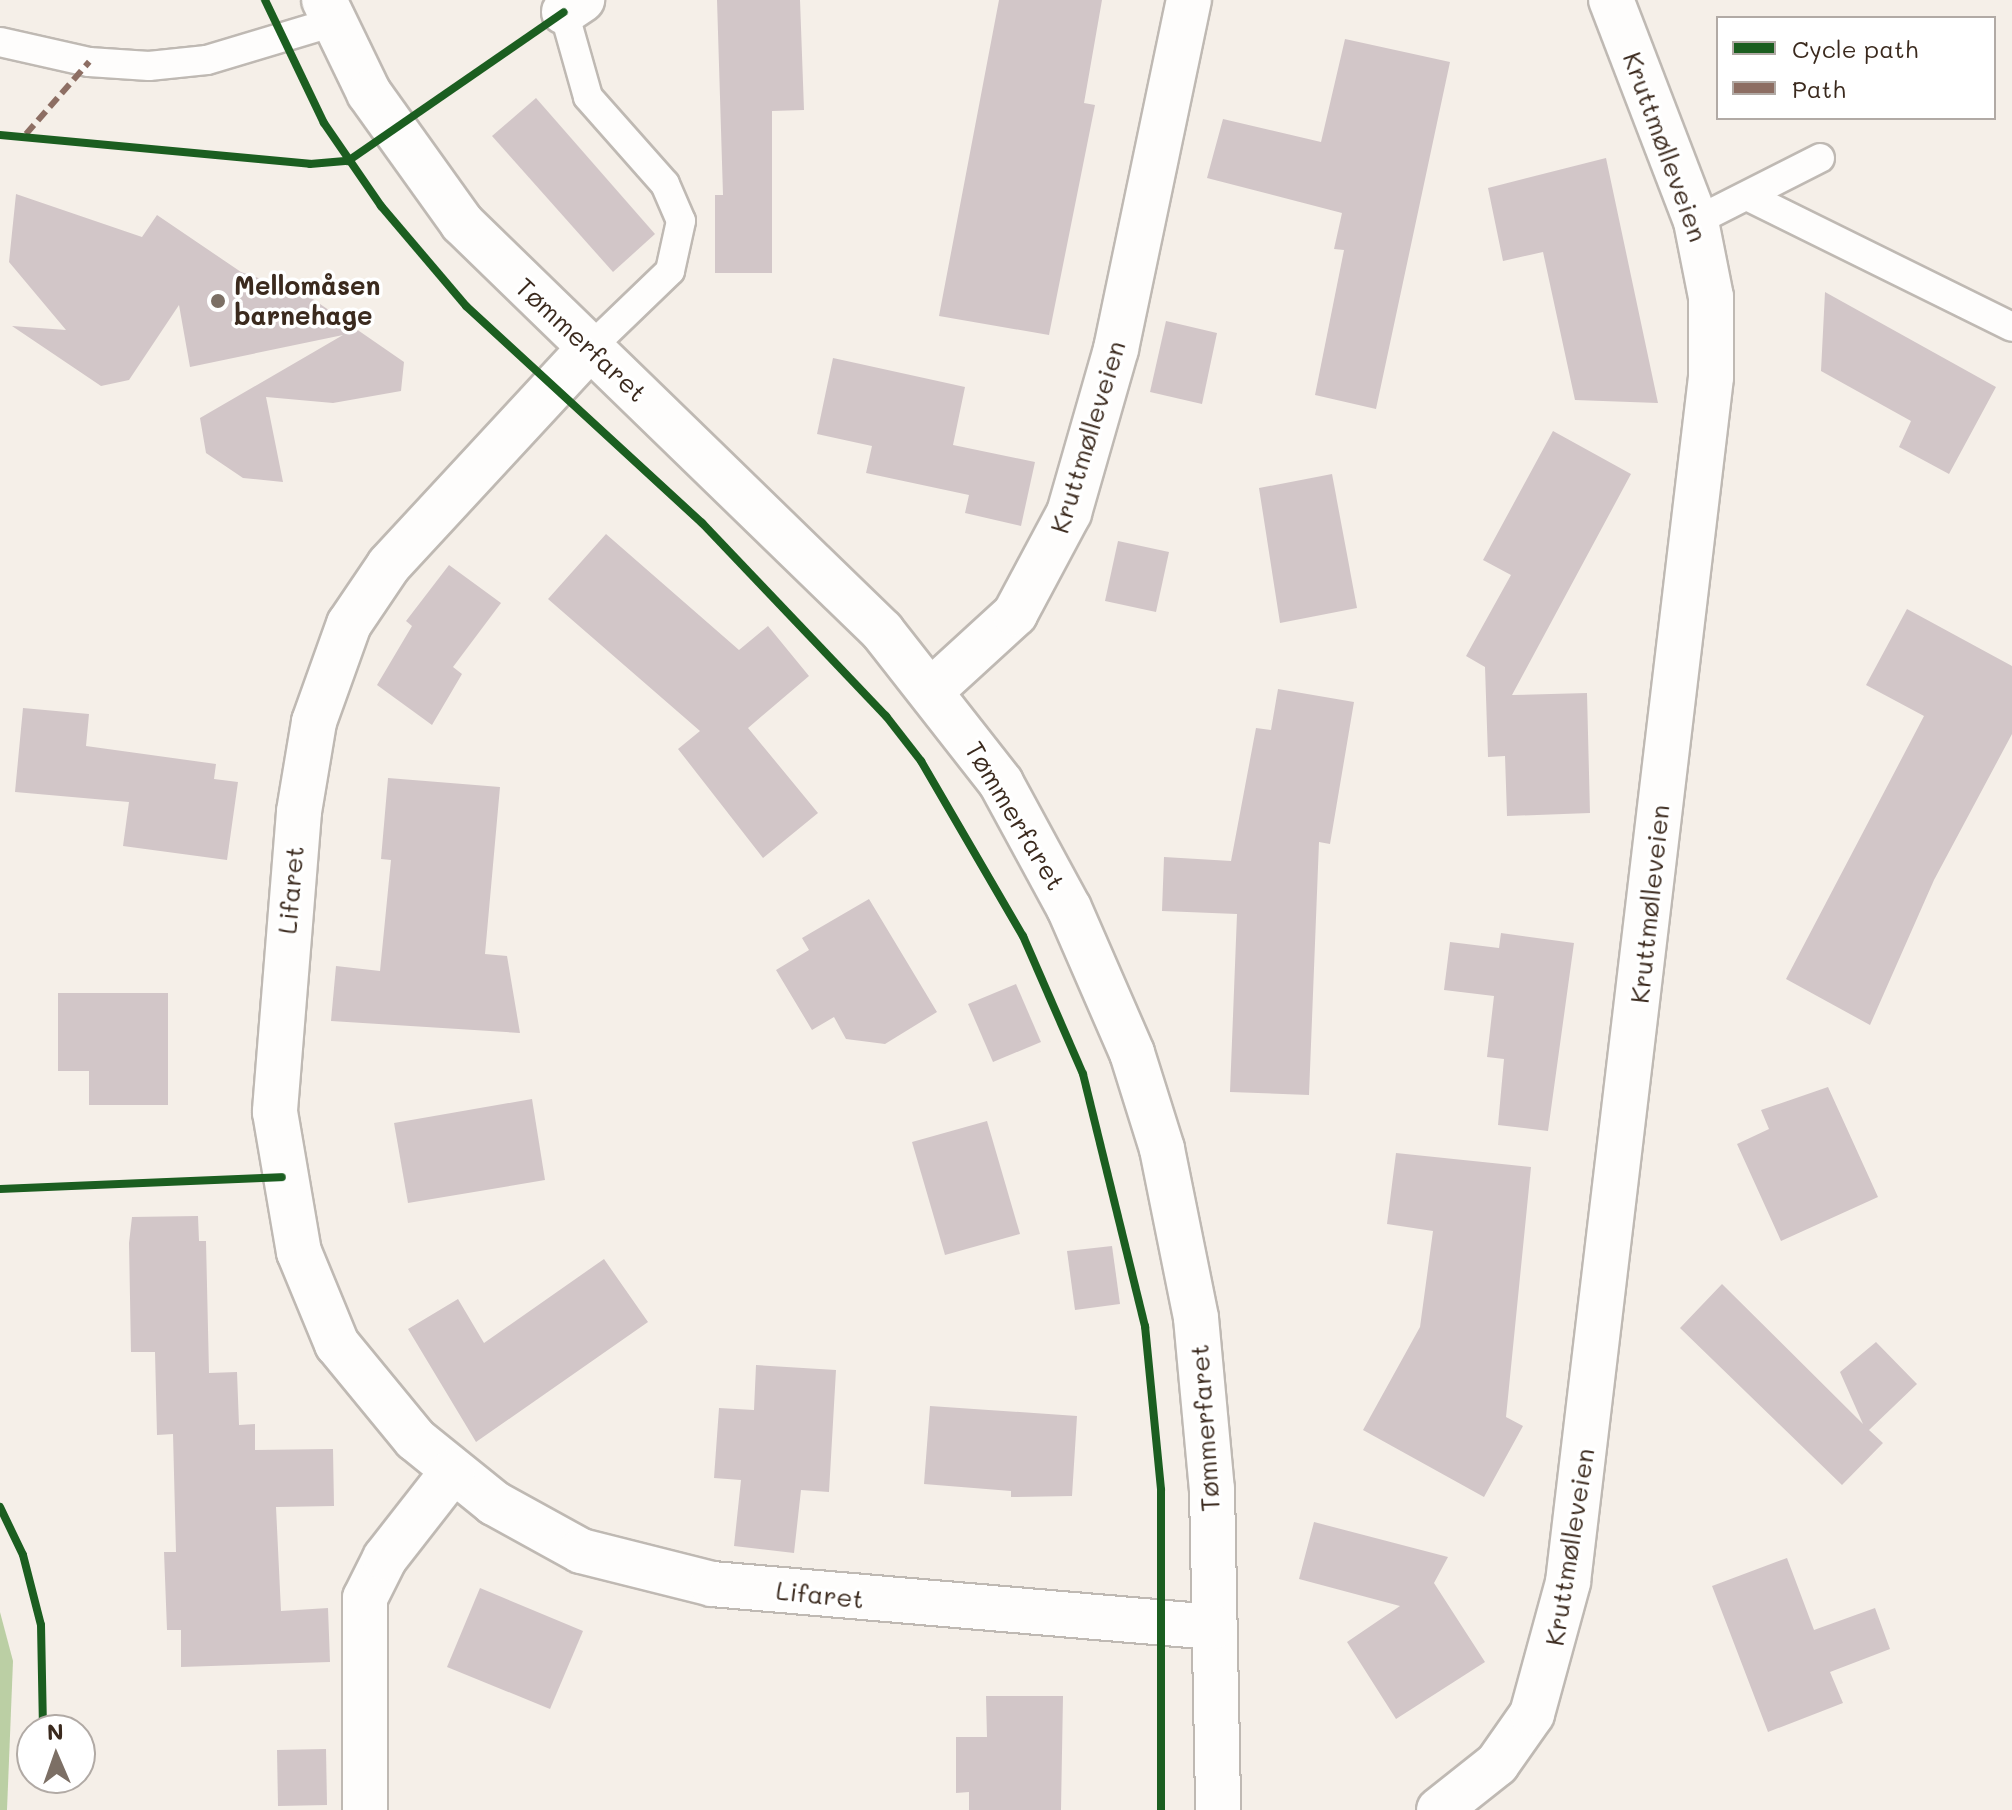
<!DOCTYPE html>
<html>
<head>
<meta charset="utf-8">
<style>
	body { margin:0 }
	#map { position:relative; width:2012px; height:1810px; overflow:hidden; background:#f5efe8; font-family:Mali,sans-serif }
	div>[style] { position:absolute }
	.forest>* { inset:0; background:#bbcfa4 }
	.building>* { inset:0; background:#d2c6c8 }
	.roads { filter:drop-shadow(2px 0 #bfb9b3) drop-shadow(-2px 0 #bfb9b3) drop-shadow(0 2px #bfb9b3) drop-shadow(0 -2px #bfb9b3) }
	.service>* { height:28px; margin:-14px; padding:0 14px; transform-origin:14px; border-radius:14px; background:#fefdfc }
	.minor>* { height:44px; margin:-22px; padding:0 22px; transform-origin:22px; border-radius:22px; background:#fefdfc }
	.quiet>* { height:6px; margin-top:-3px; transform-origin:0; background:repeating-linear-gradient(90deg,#8d6e63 0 12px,transparent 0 18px) }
	.cycleway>* { height:8px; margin:-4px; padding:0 4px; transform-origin:4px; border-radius:4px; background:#1b5e20 }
	.dots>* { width:22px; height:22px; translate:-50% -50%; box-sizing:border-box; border:4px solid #fff; border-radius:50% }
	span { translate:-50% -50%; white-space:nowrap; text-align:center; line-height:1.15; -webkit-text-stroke:7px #fff; paint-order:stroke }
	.street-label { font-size:26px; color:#3b2a1e }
	.poi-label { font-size:26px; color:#3b2a1e; font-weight:700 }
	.left { translate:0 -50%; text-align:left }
	.legend { position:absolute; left:1716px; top:16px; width:280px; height:104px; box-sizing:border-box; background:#fff; border:2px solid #b1aaa5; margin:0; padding:10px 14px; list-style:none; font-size:24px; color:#3b2a1e }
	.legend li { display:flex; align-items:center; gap:16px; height:40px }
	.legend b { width:40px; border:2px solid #b1aaa5 }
	.north { position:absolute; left:16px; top:1714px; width:80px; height:80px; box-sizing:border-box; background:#fff; border:2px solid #b1aaa5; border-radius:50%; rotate:358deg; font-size:22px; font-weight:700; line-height:32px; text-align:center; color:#3b2a1e }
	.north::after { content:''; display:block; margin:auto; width:28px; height:36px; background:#7c6f65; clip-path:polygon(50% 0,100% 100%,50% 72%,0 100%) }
</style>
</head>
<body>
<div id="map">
	<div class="forest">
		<div style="clip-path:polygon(0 1612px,13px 1661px,7px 1810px,0 1810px)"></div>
	</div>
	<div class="building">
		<div style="clip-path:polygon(717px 0,800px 0,804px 110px,772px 111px,772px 273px,715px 273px,715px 195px,723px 195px)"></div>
		<div style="clip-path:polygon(999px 0,1102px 0,1084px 103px,1095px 105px,1049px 335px,939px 316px)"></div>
		<div style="clip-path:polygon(1345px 39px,1450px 62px,1376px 409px,1315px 395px,1344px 250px,1334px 249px,1342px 213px,1207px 178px,1223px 119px,1321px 142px)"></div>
		<div style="clip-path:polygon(536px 98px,655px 234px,613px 272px,492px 136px)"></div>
		<div style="clip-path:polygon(1606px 158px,1658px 403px,1575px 400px,1543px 252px,1503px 261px,1488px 188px)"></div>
		<div style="clip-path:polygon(16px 194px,142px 237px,157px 215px,241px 272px,307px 295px,404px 362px,401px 391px,333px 403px,266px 397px,283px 482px,243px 478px,206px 453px,200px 418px,343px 335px,190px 367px,179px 305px,129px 380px,101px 386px,12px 326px,66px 330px,9px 262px)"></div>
		<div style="clip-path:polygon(1825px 292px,1996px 387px,1949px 474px,1899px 447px,1911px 421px,1821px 371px)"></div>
		<div style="clip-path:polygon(1166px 321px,1217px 333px,1202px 404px,1150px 392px)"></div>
		<div style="clip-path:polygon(833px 358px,965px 387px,953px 445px,1035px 462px,1021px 526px,965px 513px,969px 495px,866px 473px,872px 446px,817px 434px)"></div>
		<div style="clip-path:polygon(1553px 431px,1631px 474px,1512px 695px,1587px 693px,1590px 813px,1507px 816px,1505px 756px,1488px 757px,1485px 667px,1466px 656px,1511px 575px,1483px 560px)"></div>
		<div style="clip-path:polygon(1332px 474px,1357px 608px,1280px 623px,1259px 488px)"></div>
		<div style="clip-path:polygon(606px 534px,739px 650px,768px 626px,809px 676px,748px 728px,818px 813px,763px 858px,678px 749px,700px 731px,548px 599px)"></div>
		<div style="clip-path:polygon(1118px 541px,1169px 552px,1156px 612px,1105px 601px)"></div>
		<div style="clip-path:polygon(449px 565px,501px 603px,453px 667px,462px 674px,432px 725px,377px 685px,412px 626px,406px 621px)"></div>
		<div style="clip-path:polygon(1907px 609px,2012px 666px,2012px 734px,1934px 880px,1870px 1025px,1786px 979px,1924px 716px,1866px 685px)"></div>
		<div style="clip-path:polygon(1278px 689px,1354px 702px,1330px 844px,1319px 842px,1309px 1095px,1230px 1092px,1237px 914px,1162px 911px,1164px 857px,1231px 861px,1256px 728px,1271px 730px)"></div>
		<div style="clip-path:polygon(23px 708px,89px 714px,86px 746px,216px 764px,214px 779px,238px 782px,227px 860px,123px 846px,129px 802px,15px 792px)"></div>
		<div style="clip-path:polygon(388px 778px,500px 787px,485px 954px,507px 956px,520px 1033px,331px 1021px,336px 966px,380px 971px,391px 860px,381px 859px)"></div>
		<div style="clip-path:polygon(869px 899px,937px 1012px,885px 1044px,846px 1039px,834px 1017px,812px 1030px,776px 970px,809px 950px,802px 938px)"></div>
		<div style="clip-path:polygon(1501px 933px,1574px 943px,1548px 1131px,1498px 1125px,1504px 1059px,1487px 1057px,1494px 996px,1444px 990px,1450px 942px,1499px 948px)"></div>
		<div style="clip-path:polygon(1016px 984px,1041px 1042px,993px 1062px,968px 1004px)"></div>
		<div style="clip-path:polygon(58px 993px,168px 993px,168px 1105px,89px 1105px,89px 1071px,58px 1071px)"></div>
		<div style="clip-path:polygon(1828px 1087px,1878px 1197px,1781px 1241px,1737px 1144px,1769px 1129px,1761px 1110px)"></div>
		<div style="clip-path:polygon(532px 1099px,545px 1180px,408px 1203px,394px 1123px)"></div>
		<div style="clip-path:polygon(987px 1121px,1020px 1234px,945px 1255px,912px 1142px)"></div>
		<div style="clip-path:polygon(1396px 1153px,1531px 1167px,1506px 1417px,1523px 1426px,1484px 1497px,1363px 1430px,1420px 1327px,1433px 1231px,1387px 1224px)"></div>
		<div style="clip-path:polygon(198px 1216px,199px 1241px,206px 1241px,209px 1373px,237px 1372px,239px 1425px,255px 1424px,255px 1450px,333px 1449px,334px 1506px,276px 1507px,281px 1611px,328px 1608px,330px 1662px,181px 1667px,181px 1630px,167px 1630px,164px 1552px,176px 1552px,173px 1434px,157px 1435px,155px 1352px,131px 1352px,129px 1243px,132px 1217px)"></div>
		<div style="clip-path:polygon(1112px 1246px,1120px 1304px,1075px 1310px,1067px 1251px)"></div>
		<div style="clip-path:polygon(604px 1259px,648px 1322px,476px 1442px,408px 1329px,458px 1299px,484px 1343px)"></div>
		<div style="clip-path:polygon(1722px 1284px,1863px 1424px,1840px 1372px,1876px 1342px,1917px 1384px,1869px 1430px,1883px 1443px,1842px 1485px,1680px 1328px)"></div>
		<div style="clip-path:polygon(756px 1365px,836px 1370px,829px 1492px,801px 1490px,794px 1553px,734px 1546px,741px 1480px,714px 1478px,719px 1408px,754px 1410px)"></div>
		<div style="clip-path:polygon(930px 1406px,1077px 1416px,1072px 1496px,1011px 1497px,1011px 1491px,924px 1484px)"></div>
		<div style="clip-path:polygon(1314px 1522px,1448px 1557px,1434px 1583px,1485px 1662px,1396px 1719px,1347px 1642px,1400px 1606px,1299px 1579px)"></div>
		<div style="clip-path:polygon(1787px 1558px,1814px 1630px,1875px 1608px,1890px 1649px,1830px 1672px,1843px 1703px,1768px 1732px,1712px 1586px)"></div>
		<div style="clip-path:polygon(480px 1588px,583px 1631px,550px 1709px,447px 1667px)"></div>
		<div style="clip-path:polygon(986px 1696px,1063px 1696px,1061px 1810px,969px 1810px,969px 1792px,956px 1793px,956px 1737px,987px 1737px)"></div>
		<div style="clip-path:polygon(326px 1749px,327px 1805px,278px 1806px,277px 1750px)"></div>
	</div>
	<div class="roads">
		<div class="service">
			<div style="left:564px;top:12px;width:88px;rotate:74.2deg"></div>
			<div style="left:588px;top:97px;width:116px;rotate:48.5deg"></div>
			<div style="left:665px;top:184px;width:40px;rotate:66.6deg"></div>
			<div style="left:681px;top:221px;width:51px;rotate:102.4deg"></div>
			<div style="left:670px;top:271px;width:114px;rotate:136.1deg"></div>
			<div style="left:0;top:42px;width:91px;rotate:12.7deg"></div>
			<div style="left:89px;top:62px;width:60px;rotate:3.8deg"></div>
			<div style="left:149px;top:66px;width:58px;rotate:-5.9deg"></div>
			<div style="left:207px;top:60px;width:133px;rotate:-16.7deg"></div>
			<div style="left:1749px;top:197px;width:293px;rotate:26.3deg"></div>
			<div style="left:1696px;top:221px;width:139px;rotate:-26.9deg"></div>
		</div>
		<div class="minor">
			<div style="left:324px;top:0;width:103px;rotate:64.2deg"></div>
			<div style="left:369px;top:93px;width:160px;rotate:54.4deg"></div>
			<div style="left:462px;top:223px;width:586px;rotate:44.17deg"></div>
			<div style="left:882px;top:631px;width:193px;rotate:51.9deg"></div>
			<div style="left:1001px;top:783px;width:142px;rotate:61.5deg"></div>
			<div style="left:1069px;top:908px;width:158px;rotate:66.5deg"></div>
			<div style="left:1132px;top:1053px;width:101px;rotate:72.6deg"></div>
			<div style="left:1162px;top:1149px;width:172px;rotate:78.6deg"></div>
			<div style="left:1196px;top:1318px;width:172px;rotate:84.7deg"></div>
			<div style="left:1212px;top:1489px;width:321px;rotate:88.9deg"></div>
			<div style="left:564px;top:12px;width:22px;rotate:-34deg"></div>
			<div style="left:588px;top:350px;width:293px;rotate:132.8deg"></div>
			<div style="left:389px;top:565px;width:71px;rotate:124.1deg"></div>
			<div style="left:349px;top:624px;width:104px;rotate:109.7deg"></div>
			<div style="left:314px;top:722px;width:91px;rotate:99.5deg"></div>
			<div style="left:299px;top:812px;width:301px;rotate:94.6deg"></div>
			<div style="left:275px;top:1112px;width:142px;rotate:80.3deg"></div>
			<div style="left:299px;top:1252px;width:100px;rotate:67.6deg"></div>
			<div style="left:337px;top:1344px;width:123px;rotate:50.6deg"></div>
			<div style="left:415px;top:1439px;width:102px;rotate:39deg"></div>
			<div style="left:494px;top:1503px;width:99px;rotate:28.9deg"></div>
			<div style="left:581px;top:1551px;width:135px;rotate:14.1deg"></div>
			<div style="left:712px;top:1584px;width:503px;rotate:4.91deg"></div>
			<div style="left:932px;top:690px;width:113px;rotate:-42.5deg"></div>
			<div style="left:1015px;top:614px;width:115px;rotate:-61.9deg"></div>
			<div style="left:1069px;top:513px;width:171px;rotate:-74deg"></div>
			<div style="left:1116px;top:349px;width:357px;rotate:-78.2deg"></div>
			<div style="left:365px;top:1810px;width:212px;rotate:-90deg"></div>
			<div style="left:365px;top:1598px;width:45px;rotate:-63.4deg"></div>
			<div style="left:385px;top:1558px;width:110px;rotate:-52deg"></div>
			<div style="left:1439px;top:1810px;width:74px;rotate:-38.4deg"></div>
			<div style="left:1497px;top:1764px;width:61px;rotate:-55deg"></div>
			<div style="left:1532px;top:1714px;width:137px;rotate:-74.7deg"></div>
			<div style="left:1568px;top:1582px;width:1213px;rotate:-83.23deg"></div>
			<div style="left:1711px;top:377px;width:80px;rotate:-90deg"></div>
			<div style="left:1711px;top:297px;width:77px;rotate:-101.2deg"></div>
			<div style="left:1696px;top:221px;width:237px;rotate:-111deg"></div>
		</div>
	</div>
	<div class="quiet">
		<div style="left:26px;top:134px;width:96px;rotate:-48.8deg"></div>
	</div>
	<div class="cycleway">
		<div style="left:265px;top:0;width:136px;rotate:64.4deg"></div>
		<div style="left:324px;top:123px;width:101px;rotate:55.5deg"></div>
		<div style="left:381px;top:206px;width:131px;rotate:49.6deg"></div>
		<div style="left:466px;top:306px;width:321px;rotate:42.6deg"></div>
		<div style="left:702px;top:523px;width:267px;rotate:46.4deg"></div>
		<div style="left:886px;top:716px;width:57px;rotate:52.1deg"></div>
		<div style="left:921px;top:761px;width:203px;rotate:59.8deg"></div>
		<div style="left:1023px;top:936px;width:150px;rotate:66.5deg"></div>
		<div style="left:1083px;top:1074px;width:260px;rotate:76.2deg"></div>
		<div style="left:1145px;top:1326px;width:165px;rotate:84.4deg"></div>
		<div style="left:1161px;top:1490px;width:320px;rotate:90deg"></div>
		<div style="left:0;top:135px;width:311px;rotate:5.3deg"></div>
		<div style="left:310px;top:164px;width:38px;rotate:-5deg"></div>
		<div style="left:348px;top:161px;width:262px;rotate:-34.6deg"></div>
		<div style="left:0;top:1189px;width:282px;rotate:-2.4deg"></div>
		<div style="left:0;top:1507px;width:53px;rotate:64.4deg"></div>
		<div style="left:23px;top:1555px;width:72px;rotate:75.6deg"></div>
		<div style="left:41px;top:1625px;width:105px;rotate:88.9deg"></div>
	</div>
	<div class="dots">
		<div style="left:218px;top:301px;background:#7c6f65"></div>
	</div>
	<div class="street-label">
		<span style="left:1665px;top:147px;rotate:70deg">Kruttmølleveien</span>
		<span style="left:581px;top:340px;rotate:43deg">Tømmerfaret</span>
		<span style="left:1088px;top:437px;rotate:-73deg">Kruttmølleveien</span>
		<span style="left:1015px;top:816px;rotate:59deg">Tømmerfaret</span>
		<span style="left:291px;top:890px;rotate:-85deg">Lifaret</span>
		<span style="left:1650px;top:904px;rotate:-84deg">Kruttmølleveien</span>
		<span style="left:1205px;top:1428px;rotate:-94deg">Tømmerfaret</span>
		<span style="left:1570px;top:1547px;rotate:-81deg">Kruttmølleveien</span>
		<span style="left:820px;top:1595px;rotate:6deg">Lifaret</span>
	</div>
	<div class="poi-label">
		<span class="left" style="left:234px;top:301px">Mellomåsen<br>barnehage</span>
	</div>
	<ul class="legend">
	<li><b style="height:10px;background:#1b5e20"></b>Cycle path</li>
	<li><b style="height:10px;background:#8d6e63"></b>Path</li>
	</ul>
	<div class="north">N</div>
</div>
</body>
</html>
